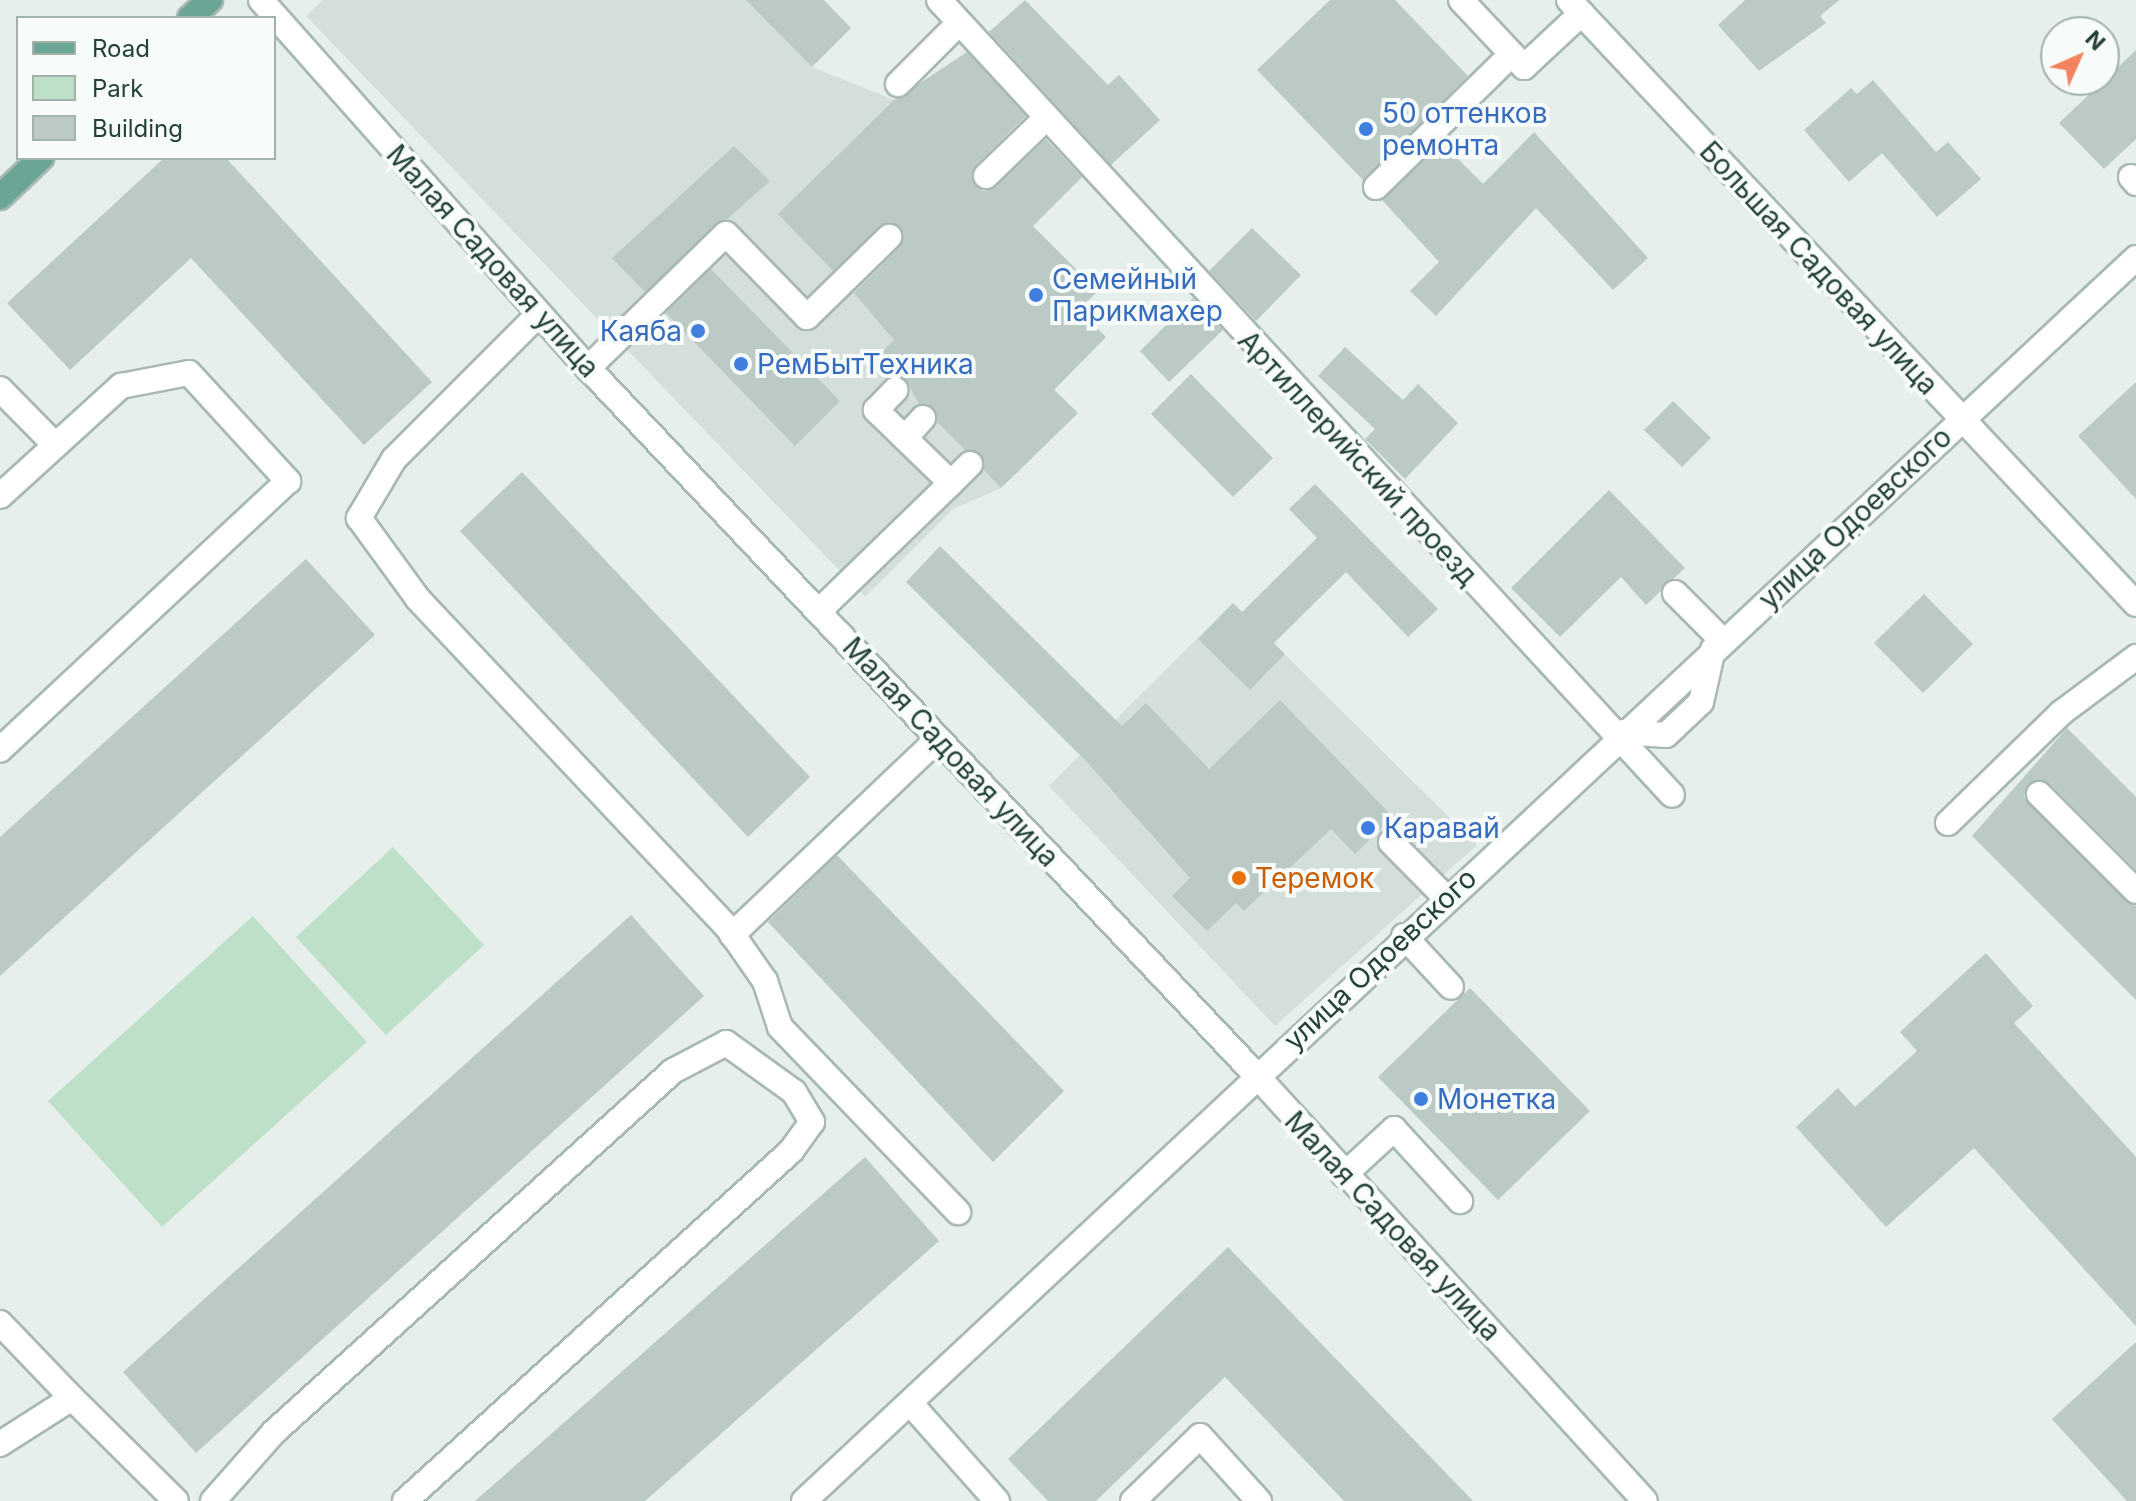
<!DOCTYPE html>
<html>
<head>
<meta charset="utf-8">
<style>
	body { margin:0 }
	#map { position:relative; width:2136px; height:1501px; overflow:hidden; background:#e6efeb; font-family:Inter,sans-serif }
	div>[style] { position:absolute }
	.built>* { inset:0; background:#d4dfda }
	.green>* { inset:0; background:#bfe0c8 }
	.building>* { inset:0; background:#bbcac4 }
	.roads { filter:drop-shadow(2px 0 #a8b8b2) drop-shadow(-2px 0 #a8b8b2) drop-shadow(0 2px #a8b8b2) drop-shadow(0 -2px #a8b8b2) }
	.minor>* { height:24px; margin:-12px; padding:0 12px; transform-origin:12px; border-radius:12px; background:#fff }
	.major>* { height:24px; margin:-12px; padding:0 12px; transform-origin:12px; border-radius:12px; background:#6aa596 }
	.dots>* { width:22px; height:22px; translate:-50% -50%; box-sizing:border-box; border:4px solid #f7fbf9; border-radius:50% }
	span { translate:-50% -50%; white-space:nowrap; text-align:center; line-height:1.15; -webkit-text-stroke:8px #f7fbf9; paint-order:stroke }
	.shop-label { font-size:28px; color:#366cbe }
	.left { translate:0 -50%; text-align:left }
	.right { translate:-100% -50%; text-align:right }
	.street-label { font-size:28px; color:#24423a }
	.food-label { font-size:28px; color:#c56008 }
	.legend { position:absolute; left:16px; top:16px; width:260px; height:144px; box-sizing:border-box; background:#f7fbf9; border:2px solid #a3b1ad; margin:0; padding:10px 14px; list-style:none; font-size:24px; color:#24423a }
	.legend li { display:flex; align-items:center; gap:16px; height:40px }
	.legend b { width:40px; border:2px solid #a3b1ad }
	.north { position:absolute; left:2040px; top:16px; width:80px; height:80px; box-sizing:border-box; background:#f7fbf9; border:2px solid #a3b1ad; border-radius:50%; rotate:45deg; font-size:22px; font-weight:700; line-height:32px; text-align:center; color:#24423a }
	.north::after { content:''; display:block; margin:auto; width:28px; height:36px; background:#f4845f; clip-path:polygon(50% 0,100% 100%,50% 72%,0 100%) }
</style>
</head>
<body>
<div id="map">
	<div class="built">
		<div style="clip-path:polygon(323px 0,747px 0,812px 67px,894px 100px,960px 294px,1078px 413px,1001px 488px,953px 509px,865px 597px,306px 16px)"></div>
		<div style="clip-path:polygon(1233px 603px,1477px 845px,1275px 1026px,1049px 786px)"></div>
	</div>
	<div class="green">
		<div style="clip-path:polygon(393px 847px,484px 945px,386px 1035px,296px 937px)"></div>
		<div style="clip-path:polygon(253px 916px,367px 1042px,162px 1227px,48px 1101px)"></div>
	</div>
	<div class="building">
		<div style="clip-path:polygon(746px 0,824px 0,851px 28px,812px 67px)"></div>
		<div style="clip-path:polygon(1025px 0,1108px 85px,1119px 75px,1160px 120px,1111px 165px,989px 32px)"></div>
		<div style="clip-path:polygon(1330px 0,1395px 0,1468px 76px,1363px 180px,1257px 70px)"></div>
		<div style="clip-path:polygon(1745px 0,1839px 0,1820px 16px,1826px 23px,1759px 71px,1718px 25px)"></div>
		<div style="clip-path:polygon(2136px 50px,2136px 139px,2104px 169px,2059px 123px)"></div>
		<div style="clip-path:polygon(967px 52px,1026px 116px,976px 165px,972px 180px,983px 191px,996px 187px,1046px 139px,1082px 177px,1033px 226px,1098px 291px,1079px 310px,1106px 337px,1054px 390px,1078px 413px,1001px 488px,984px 470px,981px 454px,965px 450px,937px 422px,934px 407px,919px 404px,906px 380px,875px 359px,894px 340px,854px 293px,900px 247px,900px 227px,879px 226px,833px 271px,778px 214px,894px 100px)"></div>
		<div style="clip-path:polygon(1873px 80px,1936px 152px,1948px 142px,1981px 179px,1937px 217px,1882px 153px,1849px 182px,1804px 130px,1851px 88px,1857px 94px)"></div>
		<div style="clip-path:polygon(1534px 132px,1648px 258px,1613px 290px,1536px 208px,1436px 316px,1410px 291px,1439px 262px,1382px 200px,1442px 143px,1483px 184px)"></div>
		<div style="clip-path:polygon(734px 146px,770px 181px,645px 292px,612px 258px)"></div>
		<div style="clip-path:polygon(164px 158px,226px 158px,432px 382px,364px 445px,191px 258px,70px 370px,7px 303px)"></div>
		<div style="clip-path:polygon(1252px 228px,1301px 275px,1256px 321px,1209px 271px)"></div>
		<div style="clip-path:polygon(711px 269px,840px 401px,795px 446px,666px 313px)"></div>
		<div style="clip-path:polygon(1193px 298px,1223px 330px,1169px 382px,1140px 351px)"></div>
		<div style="clip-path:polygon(1345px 347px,1403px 400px,1418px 384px,1458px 423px,1405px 479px,1365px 439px,1375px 429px,1318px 376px)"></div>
		<div style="clip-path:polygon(1191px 374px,1273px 458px,1233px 497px,1151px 414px)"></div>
		<div style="clip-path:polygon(2136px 382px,2136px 499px,2078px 436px)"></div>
		<div style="clip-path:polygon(1673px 401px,1711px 438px,1682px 467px,1644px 430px)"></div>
		<div style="clip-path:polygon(522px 472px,810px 777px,748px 837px,460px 531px)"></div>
		<div style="clip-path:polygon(1315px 484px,1438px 609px,1408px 637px,1346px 572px,1274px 643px,1285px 654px,1250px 690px,1198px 639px,1233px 603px,1242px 612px,1317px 538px,1289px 509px)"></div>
		<div style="clip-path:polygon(1609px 490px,1685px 568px,1646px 605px,1621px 577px,1560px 637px,1511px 588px)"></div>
		<div style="clip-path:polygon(940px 546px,1122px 726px,1146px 703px,1209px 769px,1280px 700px,1393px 817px,1355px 854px,1331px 829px,1244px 911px,1236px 903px,1207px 931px,1172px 896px,1190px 878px,1085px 760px,906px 582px)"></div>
		<div style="clip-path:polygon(306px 559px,375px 635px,0 976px,0 837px)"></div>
		<div style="clip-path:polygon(1924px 594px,1973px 644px,1923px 693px,1874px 643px)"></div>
		<div style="clip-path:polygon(2067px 728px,2136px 797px,2136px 870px,2049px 783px,2029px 783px,2024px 797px,2136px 906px,2136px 1000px,1972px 836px)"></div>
		<div style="clip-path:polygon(837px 855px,1064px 1091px,993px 1162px,768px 922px)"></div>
		<div style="clip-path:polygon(631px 915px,704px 996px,196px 1453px,123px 1372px)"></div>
		<div style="clip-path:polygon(1986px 953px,2033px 1006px,2014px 1023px,2136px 1157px,2136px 1326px,1974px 1148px,1886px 1227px,1796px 1127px,1838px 1088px,1855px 1107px,1917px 1051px,1900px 1032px)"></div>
		<div style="clip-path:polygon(1470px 988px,1590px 1111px,1498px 1200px,1378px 1077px)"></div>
		<div style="clip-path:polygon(865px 1157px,939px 1241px,645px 1501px,475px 1501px)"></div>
		<div style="clip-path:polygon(1228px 1247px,1473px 1501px,1344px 1501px,1225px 1377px,1096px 1501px,1048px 1501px,1008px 1459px)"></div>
		<div style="clip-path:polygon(2136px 1342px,2136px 1501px,2127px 1501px,2052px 1419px)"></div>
	</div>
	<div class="roads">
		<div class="minor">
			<div style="left:261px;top:0;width:492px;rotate:48.4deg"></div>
			<div style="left:588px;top:368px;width:974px;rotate:46.62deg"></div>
			<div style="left:1257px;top:1076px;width:575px;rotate:47.61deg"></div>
			<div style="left:939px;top:0;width:1081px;rotate:47.32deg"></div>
			<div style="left:1461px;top:0;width:92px;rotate:46.8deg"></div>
			<div style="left:1524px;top:67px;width:79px;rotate:-43deg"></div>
			<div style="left:1569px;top:0;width:828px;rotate:46.81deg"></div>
			<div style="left:898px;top:84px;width:86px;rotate:-45deg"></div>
			<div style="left:986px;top:176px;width:82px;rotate:-44deg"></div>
			<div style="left:2131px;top:177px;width:8px;rotate:50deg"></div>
			<div style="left:1376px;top:187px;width:190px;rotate:-44.4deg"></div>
			<div style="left:539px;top:314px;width:205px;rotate:135deg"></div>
			<div style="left:394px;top:459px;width:69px;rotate:120.7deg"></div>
			<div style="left:359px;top:518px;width:100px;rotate:53.9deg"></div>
			<div style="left:418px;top:599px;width:452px;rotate:46.7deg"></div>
			<div style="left:728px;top:928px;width:65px;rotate:55.1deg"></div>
			<div style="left:765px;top:981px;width:48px;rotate:71.9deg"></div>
			<div style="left:780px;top:1027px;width:257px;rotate:46.1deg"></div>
			<div style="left:588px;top:368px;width:192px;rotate:-44.2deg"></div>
			<div style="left:726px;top:234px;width:116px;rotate:45.7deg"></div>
			<div style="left:807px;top:317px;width:115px;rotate:-44.3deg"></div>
			<div style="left:0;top:389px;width:76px;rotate:45.5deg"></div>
			<div style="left:905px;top:438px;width:27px;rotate:-48deg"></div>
			<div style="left:951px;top:483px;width:27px;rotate:-45deg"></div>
			<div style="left:0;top:496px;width:164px;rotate:-42.3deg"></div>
			<div style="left:121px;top:386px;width:69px;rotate:-10.8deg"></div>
			<div style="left:189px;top:373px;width:147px;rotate:47.5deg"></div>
			<div style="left:288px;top:481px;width:394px;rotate:137deg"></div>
			<div style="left:1675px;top:593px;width:66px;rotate:45deg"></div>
			<div style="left:820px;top:610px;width:182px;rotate:-44.1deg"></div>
			<div style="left:951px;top:483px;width:105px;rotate:-135.8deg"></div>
			<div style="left:876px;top:410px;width:28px;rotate:-46deg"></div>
			<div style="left:1623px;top:732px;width:43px;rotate:4deg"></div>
			<div style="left:1666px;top:735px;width:48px;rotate:-43.3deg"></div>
			<div style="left:1701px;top:702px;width:54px;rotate:-77.2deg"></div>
			<div style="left:2039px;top:794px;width:137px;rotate:45deg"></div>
			<div style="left:1948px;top:823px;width:158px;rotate:-44.2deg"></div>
			<div style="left:2061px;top:713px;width:94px;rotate:-36.7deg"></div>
			<div style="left:1391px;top:842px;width:77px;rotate:45.5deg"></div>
			<div style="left:732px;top:935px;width:284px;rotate:-43.6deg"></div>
			<div style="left:1404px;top:936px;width:69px;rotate:47.3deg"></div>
			<div style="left:1344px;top:1175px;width:68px;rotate:-42.6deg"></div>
			<div style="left:1394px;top:1129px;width:98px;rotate:47.5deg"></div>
			<div style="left:0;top:1323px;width:104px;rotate:46.2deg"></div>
			<div style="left:910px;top:1403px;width:131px;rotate:48.4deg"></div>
			<div style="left:0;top:1444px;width:85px;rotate:-32.6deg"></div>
			<div style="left:72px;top:1398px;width:146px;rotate:44.7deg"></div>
			<div style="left:213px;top:1501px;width:92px;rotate:-48.5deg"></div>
			<div style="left:274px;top:1432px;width:538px;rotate:-42.14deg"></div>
			<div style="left:673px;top:1071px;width:60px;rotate:-27.8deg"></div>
			<div style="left:726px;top:1043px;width:84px;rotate:35.8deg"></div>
			<div style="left:794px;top:1092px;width:35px;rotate:59deg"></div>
			<div style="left:812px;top:1122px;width:36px;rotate:126deg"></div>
			<div style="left:791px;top:1151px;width:521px;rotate:137.8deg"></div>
			<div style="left:804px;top:1501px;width:1822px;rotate:-43.02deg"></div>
			<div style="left:1133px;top:1501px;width:93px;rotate:-44.1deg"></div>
			<div style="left:1200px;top:1436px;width:88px;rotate:47.8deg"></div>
		</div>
		<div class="major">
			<div style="left:190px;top:18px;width:27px;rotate:-42deg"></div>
			<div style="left:0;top:197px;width:57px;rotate:-43.6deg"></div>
		</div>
	</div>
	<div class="dots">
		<div style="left:1366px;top:129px;background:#3f7fe0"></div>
		<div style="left:1036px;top:295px;background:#3f7fe0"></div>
		<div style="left:698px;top:331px;background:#3f7fe0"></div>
		<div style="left:741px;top:364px;background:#3f7fe0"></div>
		<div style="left:1368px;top:828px;background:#3f7fe0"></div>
		<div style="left:1239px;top:878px;background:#e8710a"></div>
		<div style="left:1421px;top:1099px;background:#3f7fe0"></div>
	</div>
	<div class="shop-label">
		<span class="left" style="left:1382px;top:129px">50 оттенков<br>ремонта</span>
		<span class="left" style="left:1052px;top:295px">Семейный<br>Парикмахер</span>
		<span class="right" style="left:682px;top:331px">Каяба</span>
		<span class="left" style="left:757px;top:364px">РемБытТехника</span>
		<span class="left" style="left:1384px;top:828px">Каравай</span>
		<span class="left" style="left:1437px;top:1099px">Монетка</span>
	</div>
	<div class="street-label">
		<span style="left:493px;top:261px;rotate:48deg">Малая Садовая улица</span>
		<span style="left:1819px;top:268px;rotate:47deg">Большая Садовая улица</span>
		<span style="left:1358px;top:458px;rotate:47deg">Артиллерийский проезд</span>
		<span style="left:1855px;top:518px;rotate:-43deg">улица Одоевского</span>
		<span style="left:951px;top:752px;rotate:47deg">Малая Садовая улица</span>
		<span style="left:1380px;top:959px;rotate:-43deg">улица Одоевского</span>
		<span style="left:1393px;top:1226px;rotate:47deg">Малая Садовая улица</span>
	</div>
	<div class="food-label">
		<span class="left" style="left:1255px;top:878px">Теремок</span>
	</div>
	<ul class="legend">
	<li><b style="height:10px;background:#6aa596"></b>Road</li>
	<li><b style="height:22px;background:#bfe0c8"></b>Park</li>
	<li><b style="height:22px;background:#bbcac4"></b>Building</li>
	</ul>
	<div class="north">N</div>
</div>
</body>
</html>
